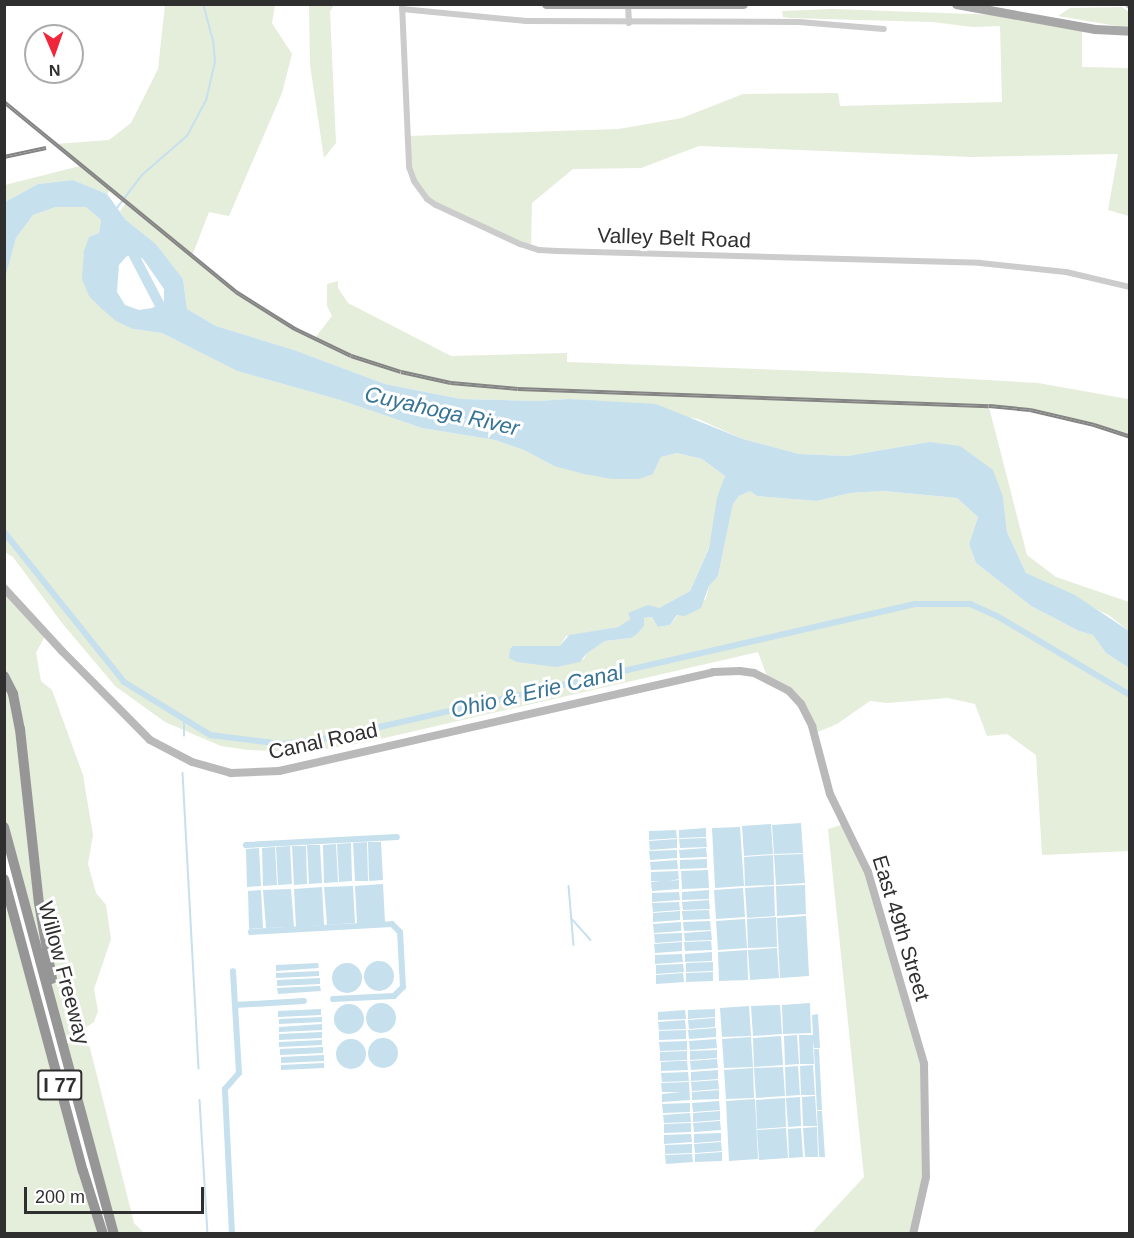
<!DOCTYPE html>
<html>
<head>
<meta charset="utf-8">
<style>
	body { margin:0 }
	#map { position:relative; width:1134px; height:1238px; overflow:hidden; background:#fff; font-family:Helvetica,sans-serif }
	div>[style] { position:absolute }
	.green>* { inset:0; background:#e5eddb }
	.water>* { inset:0; background:#c6e0ee }
	.round { border-radius:50% }
	.stream>* { height:1.5px; margin:-0.75px; padding:0 0.75px; transform-origin:0.75px; border-radius:0.75px; background:#c6e0ee }
	.canal>* { height:6px; margin:-3px; padding:0 3px; transform-origin:3px; border-radius:3px; background:#c6e0ee }
	.river>* { height:10px; margin:-5px; padding:0 5px; transform-origin:5px; border-radius:5px; background:#c6e0ee }
	.street>* { height:6px; margin:-3px; padding:0 3px; transform-origin:3px; border-radius:3px; background:#ccc }
	.secondary>* { height:8px; margin:-4px; padding:0 4px; transform-origin:4px; border-radius:4px; background:#b9b9b9 }
	.primary>* { height:9px; margin:-4.5px; padding:0 4.5px; transform-origin:4.5px; border-radius:4.5px; background:#a7a7a7 }
	.highway>* { height:10px; margin:-5px; padding:0 5px; transform-origin:5px; border-radius:5px; background:#969696 }
	.rail>* { height:4px; margin-top:-2px; transform-origin:0; background:repeating-linear-gradient(90deg,#fff 0 4.5px,#848484 0 9px); box-sizing:border-box; border-block:2px solid #848484 }
	span { translate:-50% -50%; white-space:nowrap; text-align:center; line-height:1.15; -webkit-text-stroke:6px #fff; paint-order:stroke }
	.shield-label span { padding:2px 4px; background:#fff; border:2px solid; border-radius:4px; -webkit-text-stroke-width:0 }
	.shield-label { font-size:20px; color:#2f2f2f; font-weight:700 }
	.street-label { font-size:21px; color:#2f2f2f }
	.water-label { font-size:22px; color:#377496; font-style:italic }
	.frame { position:absolute; inset:0; border:6px solid #2f2f2f; pointer-events:none }
	.north { position:absolute; left:24px; top:24px; width:60px; height:60px; box-sizing:border-box; background:#fff; border:2px solid #acacac; border-radius:50%; rotate:178deg; font-size:16px; font-weight:700; line-height:24px; text-align:center; color:#2f2f2f }
	.north::after { content:''; display:block; margin:auto; width:21px; height:27px; background:#f0263a; clip-path:polygon(50% 0,100% 100%,50% 72%,0 100%) }
	.scale { position:absolute; left:24px; top:1187px; width:180px; height:27px; box-sizing:border-box; border:3px solid #2f2f2f; border-top:0; padding-left:8px; font-size:18px; line-height:21px; white-space:nowrap; color:#2f2f2f; -webkit-text-stroke:4px #fff; paint-order:stroke }
</style>
</head>
<body>
<div id="map">
	<div class="green">
		<div style="clip-path:polygon(165px 5px,275px 5px,272px 23px,292px 54px,282px 93px,229px 216px,209px 212px,192px 256px,242px 296px,315px 338px,332px 316px,327px 306px,327px 284px,338px 281px,338px 288px,348px 303px,451px 356px,567px 353px,567px 362px,862px 373px,1038px 383px,1128px 399px,1129px 437px,1094px 425px,1030px 410px,989px 407px,1027px 555px,1056px 577px,1129px 602px,1129px 631px,1110px 616px,1026px 573px,1007px 532px,1003px 497px,929px 442px,847px 456px,799px 454px,743px 439px,698px 419px,597px 402px,568px 399px,538px 401px,461px 399px,385px 384px,294px 350px,216px 326px,187px 309px,183px 279px,156px 244px,126px 220px,120px 211px,126px 203px,110px 190px,107px 194px,73px 180px,38px 184px,5px 202px,5px 185px,80px 166px,55px 144px,109px 140px,131px 123px,158px 69px)"></div>
		<div style="clip-path:polygon(309px 5px,334px 5px,330px 12px,336px 143px,324px 158px,310px 65px)"></div>
		<div style="clip-path:polygon(1122px 7px,1129px 12px,1129px 28px,1058px 16px,1070px 8px)"></div>
		<div style="clip-path:polygon(832px 9px,999px 15px,1082px 27px,1082px 67px,1129px 68px,1129px 216px,1108px 210px,1118px 154px,972px 157px,699px 146px,641px 168px,573px 169px,532px 203px,531px 247px,436px 205px,414px 181px,408px 136px,618px 129px,682px 118px,743px 94px,838px 93px,840px 106px,1002px 102px,1000px 26px,973px 27px,932px 22px,790px 18px,783px 17px,782px 11px)"></div>
		<div style="clip-path:polygon(56px 207px,86px 207px,101px 220px,99px 233px,89px 237px,133px 329px,162px 333px,237px 371px,340px 400px,422px 428px,495px 440px,524px 450px,554px 466px,653px 474px,661px 457px,677px 453px,702px 459px,725px 476px,709px 547px,690px 591px,659px 608px,628px 613px,630px 619px,618px 627px,566px 636px,561px 645px,567px 664px,584px 659px,586px 654px,605px 641px,631px 638px,644px 618px,652px 617px,659px 627px,670px 625px,678px 615px,706px 599px,709px 586px,718px 576px,733px 504px,739px 496px,750px 491px,757px 496px,817px 501px,850px 493px,884px 491px,957px 498px,978px 517px,969px 544px,976px 563px,1031px 606px,1079px 631px,1093px 635px,1106px 653px,1129px 668px,1129px 851px,1042px 855px,1036px 755px,1007px 734px,987px 736px,975px 704px,948px 698px,887px 703px,870px 701px,837px 724px,815px 733px,801px 703px,768px 679px,758px 652px,367px 742px,310px 752px,248px 750px,221px 746px,165px 722px,115px 686px,62px 623px,13px 557px,5px 552px,4px 278px,16px 238px,33px 215px)"></div>
		<div style="clip-path:polygon(4px 588px,46px 634px,36px 653px,41px 681px,52px 690px,83px 775px,93px 835px,88px 864px,96px 893px,106px 905px,111px 939px,94px 989px,98px 1011px,94px 1022px,85px 1028px,134px 1223px,144px 1233px,114px 1233px,5px 827px)"></div>
		<div style="clip-path:polygon(845px 824px,868px 872px,924px 1064px,926px 1177px,913px 1233px,811px 1234px,864px 1177px,828px 829px)"></div>
		<div style="clip-path:polygon(4px 892px,103px 1233px,5px 1233px)"></div>
	</div>
	<div class="water">
		<div style="clip-path:polygon(evenodd,73px 180px,107px 194px,126px 220px,156px 244px,183px 279px,187px 309px,216px 326px,294px 350px,385px 384px,461px 399px,538px 401px,568px 399px,656px 404px,743px 439px,799px 454px,847px 456px,929px 442px,960px 446px,993px 470px,1003px 497px,1007px 532px,1026px 573px,1075px 595px,1129px 631px,1129px 668px,1106px 653px,1093px 635px,1079px 631px,1031px 606px,976px 563px,969px 544px,978px 517px,957px 498px,884px 491px,850px 493px,817px 501px,757px 496px,750px 491px,739px 496px,733px 504px,718px 576px,709px 586px,701px 608px,685px 616px,677px 615px,670px 625px,658px 627px,652px 617px,644px 618px,644px 626px,637px 634px,631px 638px,605px 641px,586px 654px,580px 662px,556px 667px,517px 662px,509px 658px,510px 649px,513px 646px,560px 646px,569px 635px,618px 627px,630px 619px,628px 613px,648px 605px,659px 608px,690px 591px,709px 548px,717px 498px,725px 476px,702px 459px,677px 453px,661px 457px,653px 474px,639px 479px,613px 479px,584px 474px,554px 466px,524px 450px,495px 440px,422px 428px,340px 400px,237px 371px,162px 333px,133px 329px,116px 321px,102px 309px,89px 296px,82px 279px,84px 251px,89px 237px,99px 233px,101px 220px,86px 207px,56px 207px,33px 215px,16px 238px,5px 278px,5px 202px,38px 184px,73px 180px,136px 255px,143px 259px,164px 289px,164px 302px,152px 308px,139px 310px,125px 305px,117px 292px,119px 265px,127px 256px,136px 255px)"></div>
		<div style="clip-path:polygon(801px 823px,803px 853px,774px 854px,772px 825px)"></div>
		<div style="clip-path:polygon(771px 824px,773px 854px,744px 856px,742px 826px)"></div>
		<div style="clip-path:polygon(740px 827px,744px 886px,715px 888px,712px 828px)"></div>
		<div style="clip-path:polygon(706px 828px,706px 837px,679px 838px,679px 830px)"></div>
		<div style="clip-path:polygon(676px 830px,677px 838px,649px 840px,649px 831px)"></div>
		<div style="clip-path:polygon(706px 838px,707px 847px,680px 848px,679px 839px)"></div>
		<div style="clip-path:polygon(677px 839px,677px 848px,650px 850px,649px 841px)"></div>
		<div style="clip-path:polygon(367px 842px,368px 881px,355px 881px,353px 843px)"></div>
		<div style="clip-path:polygon(368px 842px,381px 842px,383px 880px,369px 881px)"></div>
		<div style="clip-path:polygon(351px 843px,352px 881px,339px 882px,337px 844px)"></div>
		<div style="clip-path:polygon(336px 844px,338px 882px,324px 883px,323px 845px)"></div>
		<div style="clip-path:polygon(307px 845px,320px 845px,322px 883px,309px 884px)"></div>
		<div style="clip-path:polygon(290px 846px,292px 884px,278px 885px,276px 847px)"></div>
		<div style="clip-path:polygon(292px 846px,306px 846px,307px 884px,294px 885px)"></div>
		<div style="clip-path:polygon(275px 847px,277px 885px,263px 886px,262px 848px)"></div>
		<div style="clip-path:polygon(259px 848px,261px 886px,247px 887px,246px 849px)"></div>
		<div style="clip-path:polygon(706px 848px,707px 857px,680px 858px,679px 850px)"></div>
		<div style="clip-path:polygon(677px 850px,677px 858px,650px 860px,649px 851px)"></div>
		<div style="clip-path:polygon(803px 854px,805px 883px,776px 885px,774px 855px)"></div>
		<div style="clip-path:polygon(773px 855px,774px 885px,745px 886px,744px 857px)"></div>
		<div style="clip-path:polygon(707px 859px,707px 868px,680px 869px,680px 860px)"></div>
		<div style="clip-path:polygon(677px 860px,678px 869px,651px 870px,650px 862px)"></div>
		<div style="clip-path:polygon(708px 870px,709px 888px,682px 889px,681px 871px)"></div>
		<div style="clip-path:polygon(678px 871px,679px 879px,669px 881px,679px 880px,679px 889px,652px 891px,651px 882px,661px 881px,651px 881px,651px 872px)"></div>
		<div style="clip-path:polygon(383px 884px,385px 922px,357px 924px,355px 886px)"></div>
		<div style="clip-path:polygon(805px 885px,806px 914px,777px 916px,776px 886px)"></div>
		<div style="clip-path:polygon(353px 886px,355px 923px,327px 925px,324px 887px)"></div>
		<div style="clip-path:polygon(774px 886px,775px 916px,747px 918px,745px 888px)"></div>
		<div style="clip-path:polygon(322px 887px,324px 925px,296px 927px,294px 889px)"></div>
		<div style="clip-path:polygon(743px 888px,745px 917px,716px 919px,714px 890px)"></div>
		<div style="clip-path:polygon(291px 889px,294px 927px,266px 928px,263px 890px)"></div>
		<div style="clip-path:polygon(261px 890px,263px 928px,249px 929px,248px 891px)"></div>
		<div style="clip-path:polygon(709px 890px,709px 899px,682px 900px,682px 892px)"></div>
		<div style="clip-path:polygon(679px 892px,680px 900px,652px 902px,652px 893px)"></div>
		<div style="clip-path:polygon(709px 900px,710px 909px,683px 910px,682px 902px)"></div>
		<div style="clip-path:polygon(679px 902px,680px 910px,653px 912px,652px 903px)"></div>
		<div style="clip-path:polygon(709px 910px,710px 919px,683px 920px,682px 911px)"></div>
		<div style="clip-path:polygon(680px 911px,680px 920px,653px 922px,653px 913px)"></div>
		<div style="clip-path:polygon(806px 916px,809px 976px,780px 978px,777px 918px)"></div>
		<div style="clip-path:polygon(776px 917px,777px 947px,748px 948px,747px 919px)"></div>
		<div style="clip-path:polygon(745px 919px,747px 948px,718px 950px,716px 921px)"></div>
		<div style="clip-path:polygon(710px 921px,711px 930px,684px 931px,683px 922px)"></div>
		<div style="clip-path:polygon(681px 922px,681px 931px,654px 933px,653px 924px)"></div>
		<div style="clip-path:polygon(711px 931px,712px 940px,685px 941px,684px 933px)"></div>
		<div style="clip-path:polygon(682px 933px,682px 941px,655px 943px,654px 934px)"></div>
		<div style="clip-path:polygon(711px 941px,712px 950px,685px 951px,684px 942px)"></div>
		<div style="clip-path:polygon(682px 942px,682px 951px,655px 953px,654px 944px)"></div>
		<div style="clip-path:polygon(777px 948px,779px 978px,750px 980px,748px 950px)"></div>
		<div style="clip-path:polygon(747px 950px,748px 980px,719px 981px,718px 952px)"></div>
		<div style="clip-path:polygon(712px 952px,712px 961px,685px 962px,685px 954px)"></div>
		<div style="clip-path:polygon(682px 954px,683px 962px,655px 964px,655px 955px)"></div>
		<div class="round" style="left:364px;top:961px;width:30px;height:30px"></div>
		<div style="clip-path:polygon(713px 962px,713px 971px,686px 972px,686px 963px)"></div>
		<div class="round" style="left:332px;top:963px;width:30px;height:30px"></div>
		<div style="clip-path:polygon(318px 963px,319px 968px,276px 971px,276px 965px)"></div>
		<div style="clip-path:polygon(683px 964px,684px 972px,656px 974px,656px 965px)"></div>
		<div style="clip-path:polygon(319px 971px,319px 976px,276px 978px,276px 973px)"></div>
		<div style="clip-path:polygon(713px 972px,713px 981px,686px 982px,686px 973px)"></div>
		<div style="clip-path:polygon(683px 973px,684px 982px,656px 984px,656px 975px)"></div>
		<div style="clip-path:polygon(320px 978px,320px 984px,277px 986px,277px 980px)"></div>
		<div style="clip-path:polygon(320px 986px,321px 991px,278px 994px,277px 988px)"></div>
		<div class="round" style="left:366px;top:1003px;width:30px;height:30px"></div>
		<div style="clip-path:polygon(810px 1003px,811px 1033px,783px 1034px,782px 1005px)"></div>
		<div class="round" style="left:334px;top:1004px;width:30px;height:30px"></div>
		<div style="clip-path:polygon(780px 1005px,782px 1034px,753px 1036px,751px 1006px)"></div>
		<div style="clip-path:polygon(749px 1006px,751px 1036px,722px 1037px,720px 1008px)"></div>
		<div style="clip-path:polygon(321px 1009px,321px 1015px,278px 1017px,278px 1011px)"></div>
		<div style="clip-path:polygon(715px 1009px,715px 1017px,688px 1019px,688px 1010px)"></div>
		<div style="clip-path:polygon(685px 1010px,686px 1019px,658px 1020px,658px 1012px)"></div>
		<div style="clip-path:polygon(818px 1014px,820px 1048px,814px 1048px,813px 1041px,814px 1064px,800px 1064px,799px 1035px,813px 1035px,812px 1015px)"></div>
		<div style="clip-path:polygon(322px 1017px,322px 1022px,279px 1024px,279px 1019px)"></div>
		<div style="clip-path:polygon(715px 1018px,715px 1027px,689px 1029px,688px 1020px)"></div>
		<div style="clip-path:polygon(685px 1020px,686px 1029px,659px 1030px,658px 1022px)"></div>
		<div style="clip-path:polygon(322px 1024px,322px 1030px,279px 1032px,279px 1027px)"></div>
		<div style="clip-path:polygon(716px 1028px,716px 1037px,689px 1039px,688px 1030px)"></div>
		<div style="clip-path:polygon(686px 1030px,686px 1039px,659px 1040px,659px 1031px)"></div>
		<div style="clip-path:polygon(322px 1032px,322px 1038px,279px 1040px,279px 1034px)"></div>
		<div style="clip-path:polygon(797px 1035px,799px 1064px,785px 1065px,784px 1036px)"></div>
		<div style="clip-path:polygon(781px 1036px,783px 1065px,754px 1067px,753px 1038px)"></div>
		<div style="clip-path:polygon(751px 1037px,753px 1067px,724px 1068px,722px 1039px)"></div>
		<div class="round" style="left:368px;top:1038px;width:30px;height:30px"></div>
		<div class="round" style="left:336px;top:1039px;width:30px;height:30px"></div>
		<div style="clip-path:polygon(716px 1039px,717px 1048px,690px 1050px,689px 1041px)"></div>
		<div style="clip-path:polygon(322px 1040px,322px 1045px,279px 1047px,279px 1042px)"></div>
		<div style="clip-path:polygon(687px 1041px,687px 1050px,660px 1051px,659px 1042px)"></div>
		<div style="clip-path:polygon(323px 1047px,323px 1053px,280px 1055px,280px 1049px)"></div>
		<div style="clip-path:polygon(814px 1049px,819px 1049px,822px 1110px,817px 1110px)"></div>
		<div style="clip-path:polygon(717px 1050px,717px 1058px,690px 1060px,690px 1051px)"></div>
		<div style="clip-path:polygon(687px 1051px,687px 1060px,660px 1061px,660px 1052px)"></div>
		<div style="clip-path:polygon(324px 1055px,324px 1061px,281px 1063px,281px 1057px)"></div>
		<div style="clip-path:polygon(717px 1059px,718px 1068px,691px 1070px,690px 1061px)"></div>
		<div style="clip-path:polygon(678px 1061px,687px 1061px,688px 1070px,661px 1071px,661px 1062px)"></div>
		<div style="clip-path:polygon(324px 1063px,324px 1068px,281px 1070px,281px 1065px)"></div>
		<div style="clip-path:polygon(813px 1065px,815px 1095px,801px 1095px,800px 1066px)"></div>
		<div style="clip-path:polygon(798px 1066px,800px 1095px,786px 1096px,785px 1067px)"></div>
		<div style="clip-path:polygon(783px 1067px,785px 1096px,756px 1098px,754px 1068px)"></div>
		<div style="clip-path:polygon(753px 1068px,754px 1098px,726px 1099px,724px 1070px)"></div>
		<div style="clip-path:polygon(718px 1070px,718px 1079px,691px 1081px,691px 1072px)"></div>
		<div style="clip-path:polygon(688px 1072px,689px 1081px,662px 1082px,661px 1073px)"></div>
		<div style="clip-path:polygon(718px 1080px,719px 1089px,692px 1091px,691px 1082px)"></div>
		<div style="clip-path:polygon(689px 1082px,690px 1100px,662px 1102px,662px 1094px,681px 1092px,662px 1092px,661px 1083px)"></div>
		<div style="clip-path:polygon(719px 1090px,719px 1099px,692px 1100px,692px 1092px)"></div>
		<div style="clip-path:polygon(815px 1096px,817px 1126px,803px 1126px,802px 1097px)"></div>
		<div style="clip-path:polygon(800px 1097px,801px 1126px,788px 1127px,786px 1098px)"></div>
		<div style="clip-path:polygon(785px 1098px,786px 1127px,757px 1129px,756px 1100px)"></div>
		<div style="clip-path:polygon(755px 1099px,758px 1159px,729px 1161px,726px 1101px)"></div>
		<div style="clip-path:polygon(719px 1101px,720px 1110px,693px 1112px,692px 1103px)"></div>
		<div style="clip-path:polygon(690px 1103px,690px 1112px,663px 1113px,662px 1104px)"></div>
		<div style="clip-path:polygon(720px 1111px,720px 1120px,693px 1122px,693px 1113px)"></div>
		<div style="clip-path:polygon(817px 1111px,822px 1111px,825px 1157px,819px 1157px)"></div>
		<div style="clip-path:polygon(690px 1113px,691px 1122px,664px 1123px,663px 1115px)"></div>
		<div style="clip-path:polygon(720px 1121px,721px 1130px,694px 1132px,693px 1123px)"></div>
		<div style="clip-path:polygon(691px 1123px,691px 1132px,664px 1133px,664px 1124px)"></div>
		<div style="clip-path:polygon(817px 1127px,818px 1157px,805px 1157px,803px 1128px)"></div>
		<div style="clip-path:polygon(786px 1128px,788px 1158px,759px 1160px,757px 1130px)"></div>
		<div style="clip-path:polygon(801px 1128px,803px 1157px,789px 1158px,788px 1129px)"></div>
		<div style="clip-path:polygon(721px 1133px,721px 1141px,694px 1143px,694px 1134px)"></div>
		<div style="clip-path:polygon(691px 1134px,692px 1142px,664px 1144px,664px 1135px)"></div>
		<div style="clip-path:polygon(721px 1142px,722px 1151px,695px 1153px,694px 1144px)"></div>
		<div style="clip-path:polygon(692px 1144px,692px 1153px,665px 1154px,665px 1145px)"></div>
		<div style="clip-path:polygon(722px 1152px,722px 1161px,695px 1162px,695px 1154px)"></div>
		<div style="clip-path:polygon(692px 1154px,693px 1162px,666px 1164px,665px 1155px)"></div>
	</div>
	<div class="stream">
		<div style="left:117px;top:208px;width:41px;rotate:-52.9deg"></div>
		<div style="left:142px;top:175px;width:60px;rotate:-40.9deg"></div>
		<div style="left:187px;top:136px;width:40px;rotate:-62deg"></div>
		<div style="left:206px;top:101px;width:40px;rotate:-77deg"></div>
		<div style="left:215px;top:62px;width:21px;rotate:-95deg"></div>
		<div style="left:213px;top:41px;width:38px;rotate:-105deg"></div>
		<div style="left:184px;top:736px;width:15px;rotate:-90deg"></div>
		<div style="left:183px;top:773px;width:296px;rotate:86.9deg"></div>
		<div style="left:569px;top:886px;width:59px;rotate:85.2deg"></div>
		<div style="left:572px;top:919px;width:28px;rotate:48deg"></div>
		<div style="left:200px;top:1100px;width:134px;rotate:86.6deg"></div>
	</div>
	<div class="canal">
		<div style="left:4px;top:532px;width:192px;rotate:51.3deg"></div>
		<div style="left:124px;top:682px;width:101px;rotate:31.6deg"></div>
		<div style="left:210px;top:735px;width:74px;rotate:7deg"></div>
		<div style="left:283px;top:744px;width:53px;rotate:-7.5deg"></div>
		<div style="left:336px;top:737px;width:594px;rotate:-12.94deg"></div>
		<div style="left:915px;top:604px;width:55px"></div>
		<div style="left:970px;top:604px;width:30px;rotate:24deg"></div>
		<div style="left:997px;top:616px;width:155px;rotate:30.7deg"></div>
		<div style="left:246px;top:845px;width:151px;rotate:-3deg"></div>
		<div style="left:251px;top:932px;width:141px;rotate:-3.2deg"></div>
		<div style="left:392px;top:924px;width:11px;rotate:45deg"></div>
		<div style="left:400px;top:932px;width:55px;rotate:86.9deg"></div>
		<div style="left:403px;top:987px;width:13px;rotate:135deg"></div>
		<div style="left:394px;top:996px;width:61px;rotate:177.2deg"></div>
		<div style="left:235px;top:1005px;width:69px;rotate:-3.3deg"></div>
		<div style="left:232px;top:1234px;width:145px;rotate:-92.8deg"></div>
		<div style="left:225px;top:1089px;width:21px;rotate:-49deg"></div>
		<div style="left:239px;top:1073px;width:102px;rotate:-93.4deg"></div>
	</div>
	<div class="river">
		<div style="left:128px;top:244px;width:80px;rotate:62.5deg"></div>
	</div>
	<div class="street">
		<div style="left:402px;top:4px;width:163px;rotate:87.5deg"></div>
		<div style="left:409px;top:167px;width:15px;rotate:70deg"></div>
		<div style="left:414px;top:181px;width:22px;rotate:54deg"></div>
		<div style="left:427px;top:199px;width:11px;rotate:34deg"></div>
		<div style="left:436px;top:205px;width:93px;rotate:24.9deg"></div>
		<div style="left:520px;top:244px;width:20px;rotate:18deg"></div>
		<div style="left:539px;top:250px;width:18px;rotate:3deg"></div>
		<div style="left:557px;top:251px;width:423px;rotate:1.6deg"></div>
		<div style="left:980px;top:263px;width:86px;rotate:6deg"></div>
		<div style="left:1066px;top:272px;width:66px;rotate:13.2deg"></div>
		<div style="left:628px;top:4px;width:19px;rotate:87deg"></div>
		<div style="left:402px;top:9px;width:125px;rotate:5.5deg"></div>
		<div style="left:526px;top:21px;width:273px;rotate:0.2deg"></div>
		<div style="left:799px;top:22px;width:85px;rotate:4.7deg"></div>
	</div>
	<div class="secondary">
		<div style="left:1129px;top:4px;width:1px;rotate:45deg"></div>
		<div style="left:4px;top:588px;width:86px;rotate:47.4deg"></div>
		<div style="left:62px;top:651px;width:125px;rotate:45.3deg"></div>
		<div style="left:150px;top:740px;width:47px;rotate:27.6deg"></div>
		<div style="left:192px;top:762px;width:41px;rotate:15.8deg"></div>
		<div style="left:231px;top:773px;width:48px;rotate:-2.4deg"></div>
		<div style="left:279px;top:771px;width:445px;rotate:-12.8deg"></div>
		<div style="left:713px;top:672px;width:27px;rotate:-2deg"></div>
		<div style="left:740px;top:671px;width:14px;rotate:8deg"></div>
		<div style="left:754px;top:673px;width:39px;rotate:27deg"></div>
		<div style="left:789px;top:691px;width:18px;rotate:47deg"></div>
		<div style="left:801px;top:704px;width:25px;rotate:63deg"></div>
		<div style="left:812px;top:726px;width:70px;rotate:75.2deg"></div>
		<div style="left:830px;top:794px;width:87px;rotate:64deg"></div>
		<div style="left:868px;top:872px;width:200px;rotate:73.7deg"></div>
		<div style="left:924px;top:1064px;width:113px;rotate:89deg"></div>
		<div style="left:926px;top:1177px;width:58px;rotate:102.8deg"></div>
	</div>
	<div class="primary">
		<div style="left:546px;top:4px;width:197px"></div>
		<div style="left:956px;top:4px;width:141px;rotate:10.2deg"></div>
		<div style="left:1095px;top:29px;width:35px;rotate:3deg"></div>
	</div>
	<div class="highway">
		<div style="left:4px;top:676px;width:20px;rotate:63deg"></div>
		<div style="left:13px;top:694px;width:36px;rotate:79deg"></div>
		<div style="left:20px;top:729px;width:175px;rotate:83.8deg"></div>
		<div style="left:39px;top:903px;width:77px;rotate:80.3deg"></div>
		<div style="left:4px;top:827px;width:422px;rotate:74.9deg"></div>
		<div style="left:4px;top:879px;width:302px;rotate:74.9deg"></div>
		<div style="left:83px;top:1171px;width:66px;rotate:72.4deg"></div>
	</div>
	<div class="rail">
		<div style="left:4px;top:102px;width:300px;rotate:39.3deg"></div>
		<div style="left:236px;top:292px;width:70px;rotate:32.1deg"></div>
		<div style="left:295px;top:329px;width:62px;rotate:25.7deg"></div>
		<div style="left:351px;top:356px;width:52px;rotate:17.7deg"></div>
		<div style="left:401px;top:372px;width:51px;rotate:12.4deg"></div>
		<div style="left:451px;top:383px;width:67px;rotate:5.1deg"></div>
		<div style="left:518px;top:389px;width:471px;rotate:2.1deg"></div>
		<div style="left:989px;top:406px;width:41px;rotate:5.6deg"></div>
		<div style="left:1030px;top:410px;width:66px;rotate:13.2deg"></div>
		<div style="left:1094px;top:425px;width:38px;rotate:18deg"></div>
		<div style="left:4px;top:157px;width:43px;rotate:-12.1deg"></div>
	</div>
	<div class="shield-label">
		<span style="left:60px;top:1085px">I 77</span>
	</div>
	<div class="street-label">
		<span style="left:674px;top:238px;rotate:2deg">Valley Belt Road</span>
		<span style="left:323px;top:741px;rotate:-12deg">Canal Road</span>
		<span style="left:901px;top:928px;rotate:73deg">East 49th Street</span>
		<span style="left:64px;top:973px;rotate:75deg">Willow Freeway</span>
	</div>
	<div class="water-label">
		<span style="left:442px;top:411px;rotate:13deg">Cuyahoga River</span>
		<span style="left:537px;top:691px;rotate:-13deg">Ohio &amp; Erie Canal</span>
	</div>
	<div class="frame"></div>
	<div class="north">N</div>
	<div class="scale">200 m</div>
</div>
</body>
</html>
